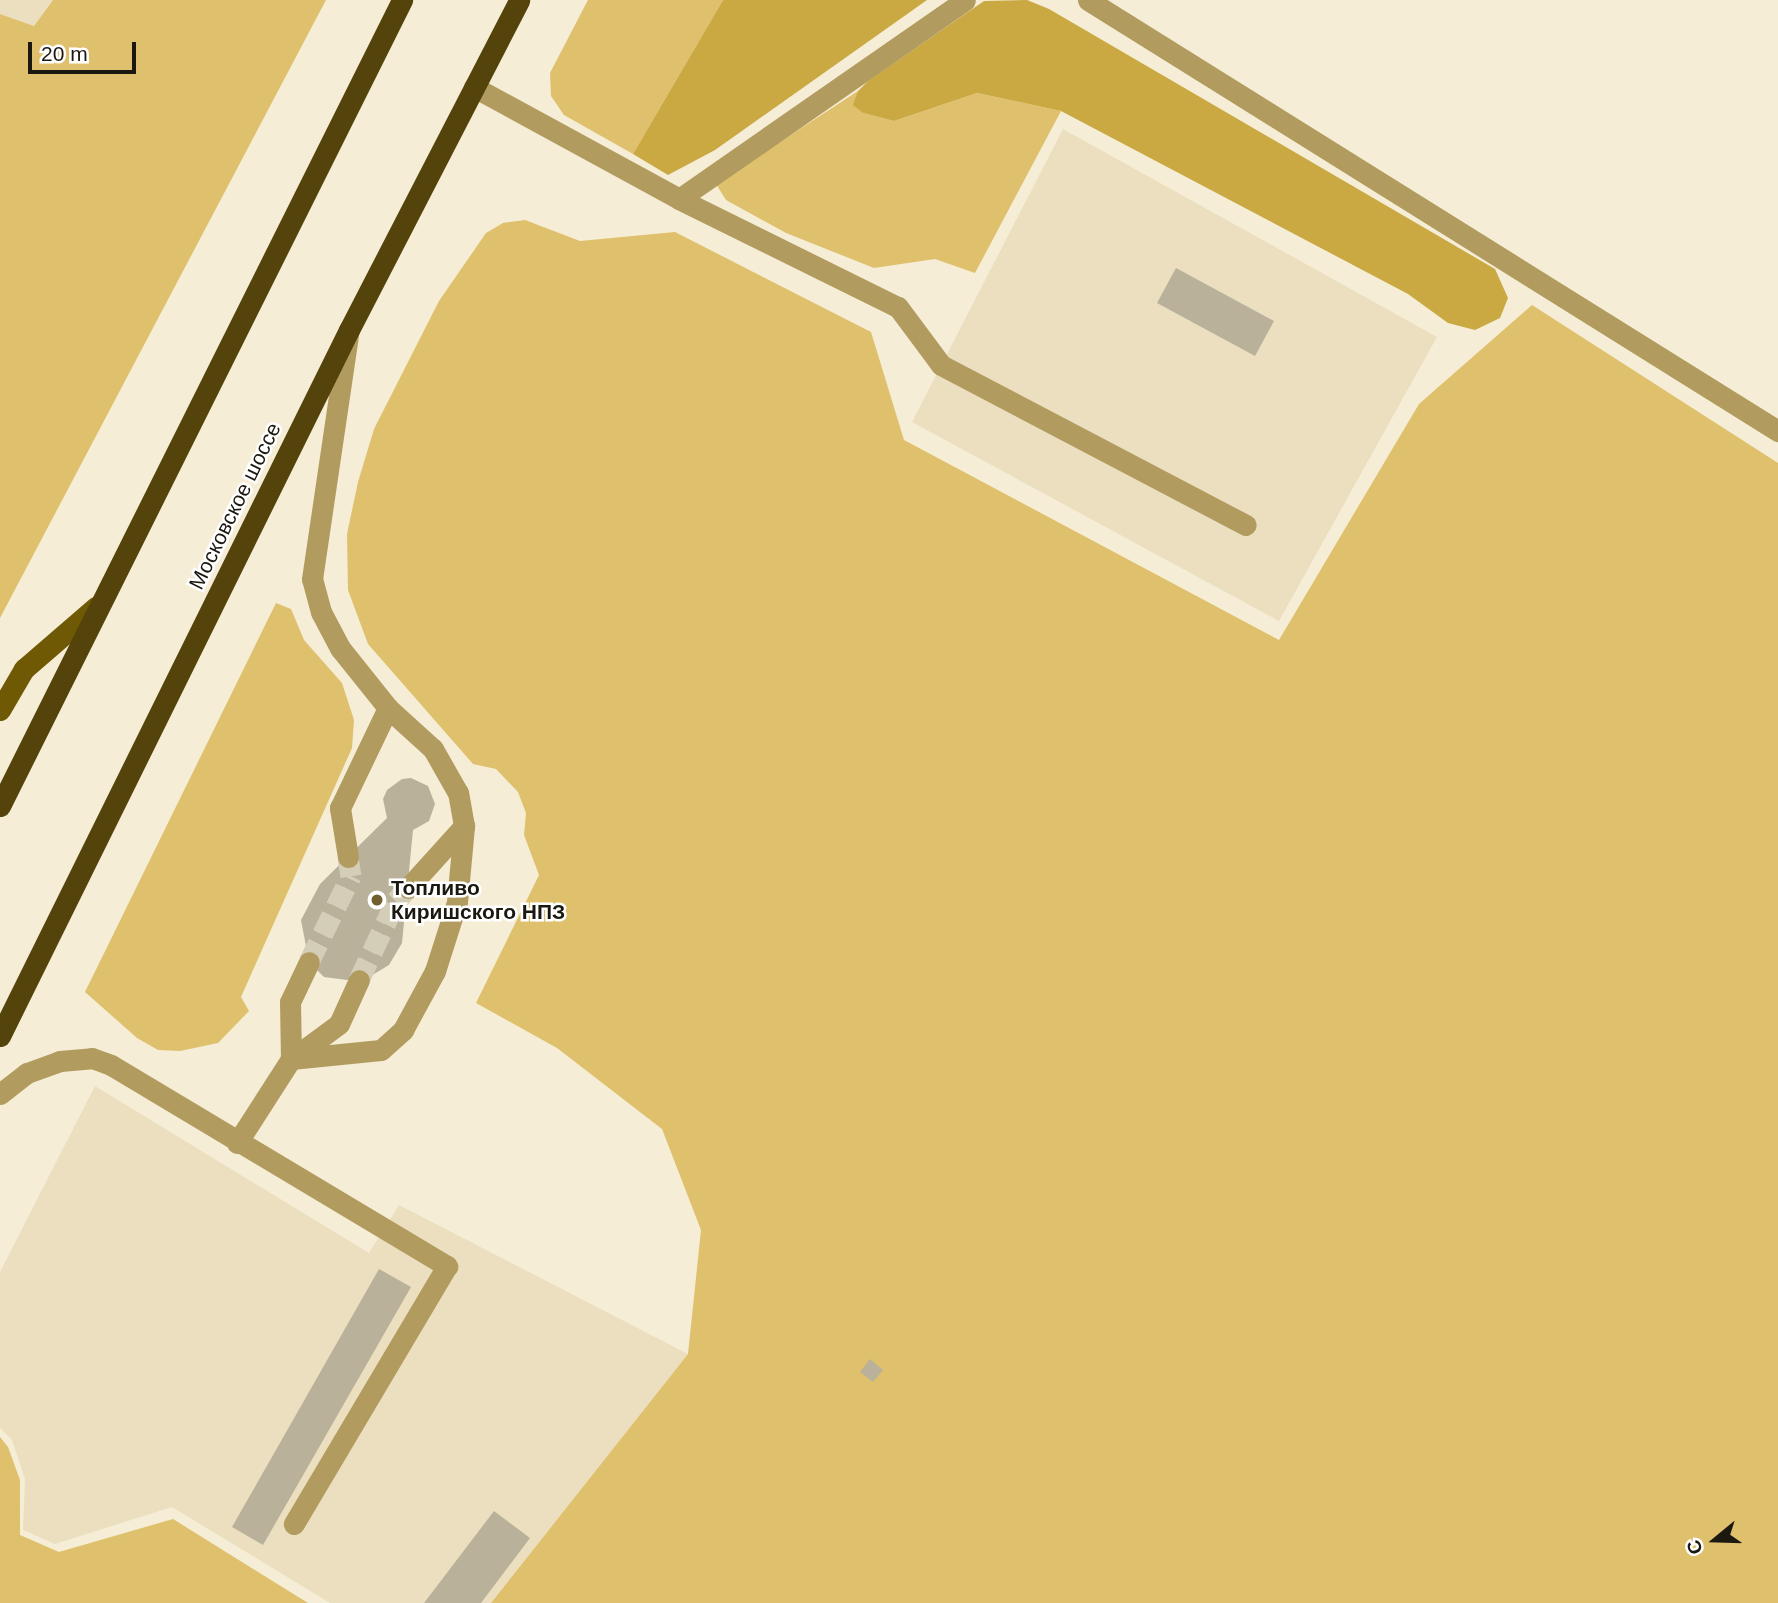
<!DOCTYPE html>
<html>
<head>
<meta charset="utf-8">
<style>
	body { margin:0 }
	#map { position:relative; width:1778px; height:1603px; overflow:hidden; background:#f5edd5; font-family:Helvetica,sans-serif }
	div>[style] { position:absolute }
	.built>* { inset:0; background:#ebdfc0 }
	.green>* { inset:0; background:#dfc06c }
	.forest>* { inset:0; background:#caa842 }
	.building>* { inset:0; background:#b9b19a }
	.minor-tunnel>* { height:21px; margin-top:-10.5px; transform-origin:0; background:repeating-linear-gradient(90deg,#d4cdb7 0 21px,transparent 0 31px) }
	.minor>* { height:21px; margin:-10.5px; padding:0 10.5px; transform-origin:10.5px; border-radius:10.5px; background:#b19b5f }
	.major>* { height:21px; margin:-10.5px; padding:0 10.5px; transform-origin:10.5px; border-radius:10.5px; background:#705905 }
	.highway>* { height:21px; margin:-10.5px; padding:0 10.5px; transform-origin:10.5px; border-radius:10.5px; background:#54430a }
	.dots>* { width:19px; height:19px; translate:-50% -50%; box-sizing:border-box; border:4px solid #fff; border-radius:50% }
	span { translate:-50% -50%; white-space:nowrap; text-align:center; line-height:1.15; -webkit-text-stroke:5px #fff; paint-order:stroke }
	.street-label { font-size:21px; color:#1b180f }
	.poi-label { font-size:21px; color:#1b180f; font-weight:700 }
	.left { translate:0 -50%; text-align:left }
	.north { position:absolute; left:1680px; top:1505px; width:70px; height:70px; -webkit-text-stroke:5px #fff; paint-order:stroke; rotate:251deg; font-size:19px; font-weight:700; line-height:28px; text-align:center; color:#1b180f }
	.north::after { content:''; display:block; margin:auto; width:24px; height:32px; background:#1b180f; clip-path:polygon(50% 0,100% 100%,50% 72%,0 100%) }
	.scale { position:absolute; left:28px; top:42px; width:108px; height:32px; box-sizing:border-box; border:4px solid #1b180f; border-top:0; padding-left:9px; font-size:21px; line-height:24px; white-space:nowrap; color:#1b180f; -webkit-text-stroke:5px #fff; paint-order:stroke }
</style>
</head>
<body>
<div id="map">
	<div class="built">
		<div style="clip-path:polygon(0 0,53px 0,34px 26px,0 14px)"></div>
		<div style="clip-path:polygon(1063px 129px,1437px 337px,1279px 621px,912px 422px)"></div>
		<div style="clip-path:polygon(95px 1086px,369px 1253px,399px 1205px,688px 1354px,491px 1603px,330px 1603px,172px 1507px,55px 1544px,23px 1530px,25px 1479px,12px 1440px,0 1428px,0 1272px)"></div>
	</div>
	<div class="green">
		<div style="clip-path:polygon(53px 0,326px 0,0 618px,0 14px,34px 26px)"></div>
		<div style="clip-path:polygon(588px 0,723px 0,633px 154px,564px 115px,551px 96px,550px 73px)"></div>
		<div style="clip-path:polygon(858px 91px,854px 105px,863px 113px,894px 121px,977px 93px,1061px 111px,975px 273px,935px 259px,874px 268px,786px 233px,726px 200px,716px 184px)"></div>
		<div style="clip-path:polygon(525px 220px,580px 241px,675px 232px,871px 332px,904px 440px,1279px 640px,1419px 404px,1532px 305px,1778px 463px,1778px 1603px,491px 1603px,688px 1354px,701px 1230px,662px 1129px,557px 1048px,476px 1003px,539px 875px,524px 835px,526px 813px,518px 792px,496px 769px,473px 764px,368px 644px,348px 590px,347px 534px,358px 482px,374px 429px,439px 301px,486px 233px,503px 223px)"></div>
		<div style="clip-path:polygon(276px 603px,291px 609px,304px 640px,342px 683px,354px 720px,352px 748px,241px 997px,249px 1011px,218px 1043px,180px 1051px,158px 1050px,137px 1038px,85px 992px)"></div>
		<div style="clip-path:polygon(0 1437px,8px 1447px,20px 1480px,20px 1535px,59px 1552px,173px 1519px,308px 1603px,0 1603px)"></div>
	</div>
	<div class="forest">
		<div style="clip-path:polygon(723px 0,927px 0,715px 150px,668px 175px,633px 154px)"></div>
		<div style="clip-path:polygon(1027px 0,1049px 9px,1495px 269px,1508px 298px,1500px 318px,1475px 330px,1448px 323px,1408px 294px,1061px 111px,977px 93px,894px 121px,863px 113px,853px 105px,858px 91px,868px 81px,984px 1px)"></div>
	</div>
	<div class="building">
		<div style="clip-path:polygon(1176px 268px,1274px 321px,1255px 356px,1157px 303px)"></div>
		<div style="clip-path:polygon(411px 778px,428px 786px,435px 804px,429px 821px,413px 830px,402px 943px,389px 965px,369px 977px,347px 980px,324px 977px,309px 962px,301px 920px,320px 884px,387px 818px,383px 799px,387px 790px,402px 779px)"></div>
		<div style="clip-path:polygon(379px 1269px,411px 1287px,263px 1545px,232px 1527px)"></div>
		<div style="clip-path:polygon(870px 1359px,883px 1370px,873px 1382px,860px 1372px)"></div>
		<div style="clip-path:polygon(494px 1511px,530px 1538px,481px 1603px,424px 1603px)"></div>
	</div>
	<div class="minor-tunnel">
		<div style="left:309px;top:962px;width:96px;rotate:-64deg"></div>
		<div style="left:351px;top:876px;width:19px;rotate:-99deg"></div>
		<div style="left:359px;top:980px;width:87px;rotate:-64.9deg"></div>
		<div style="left:396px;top:901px;width:18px;rotate:-47deg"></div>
	</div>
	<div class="minor">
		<div style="left:1088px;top:0;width:814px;rotate:31.99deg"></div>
		<div style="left:474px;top:87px;width:234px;rotate:28.6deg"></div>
		<div style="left:679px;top:199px;width:244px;rotate:26.3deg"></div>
		<div style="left:898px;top:307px;width:72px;rotate:53.4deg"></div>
		<div style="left:941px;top:365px;width:344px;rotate:27.7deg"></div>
		<div style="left:679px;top:199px;width:348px;rotate:-34.8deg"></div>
		<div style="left:348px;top:857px;width:50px;rotate:-99.3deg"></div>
		<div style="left:340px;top:808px;width:111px;rotate:-64.4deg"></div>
		<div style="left:388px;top:708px;width:77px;rotate:-128.7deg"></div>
		<div style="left:340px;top:648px;width:41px;rotate:-117.8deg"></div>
		<div style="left:321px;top:612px;width:34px;rotate:-105deg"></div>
		<div style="left:312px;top:579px;width:246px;rotate:-81.6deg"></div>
		<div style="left:408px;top:888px;width:84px;rotate:-47.9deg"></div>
		<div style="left:293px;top:1058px;width:57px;rotate:-36.5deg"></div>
		<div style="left:339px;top:1024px;width:48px;rotate:-65.6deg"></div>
		<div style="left:291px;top:1059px;width:90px;rotate:-5.7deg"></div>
		<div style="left:381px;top:1050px;width:30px;rotate:-42deg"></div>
		<div style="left:403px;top:1030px;width:67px;rotate:-61.5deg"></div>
		<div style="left:435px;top:971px;width:72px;rotate:-72.3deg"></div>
		<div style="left:457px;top:902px;width:76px;rotate:-84.7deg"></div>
		<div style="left:464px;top:826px;width:34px;rotate:-100deg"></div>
		<div style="left:458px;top:793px;width:51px;rotate:-119.6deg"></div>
		<div style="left:433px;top:749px;width:61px;rotate:-137.7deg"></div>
		<div style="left:0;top:1094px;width:34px;rotate:-38deg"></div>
		<div style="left:27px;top:1073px;width:35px;rotate:-20deg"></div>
		<div style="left:60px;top:1061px;width:32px;rotate:-5deg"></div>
		<div style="left:92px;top:1058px;width:20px;rotate:20deg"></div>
		<div style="left:111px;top:1065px;width:392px;rotate:30.9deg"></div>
		<div style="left:447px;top:1266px;width:300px;rotate:120.7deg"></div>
		<div style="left:237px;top:1143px;width:100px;rotate:-57.3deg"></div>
		<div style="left:291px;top:1059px;width:57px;rotate:-91deg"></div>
		<div style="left:290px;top:1002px;width:44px;rotate:-64.6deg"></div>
	</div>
	<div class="major">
		<div style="left:0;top:710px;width:48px;rotate:-59.7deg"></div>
		<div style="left:24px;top:669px;width:96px;rotate:-40.8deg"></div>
	</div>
	<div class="highway">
		<div style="left:0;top:806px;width:901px;rotate:-63.49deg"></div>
		<div style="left:0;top:1036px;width:788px;rotate:-63.7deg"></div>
		<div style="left:349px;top:330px;width:371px;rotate:-62.7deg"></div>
	</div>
	<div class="dots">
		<div style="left:377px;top:900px;background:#715f2d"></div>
	</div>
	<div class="street-label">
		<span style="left:235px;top:506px;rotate:-64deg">Московское шоссе</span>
	</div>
	<div class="poi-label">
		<span class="left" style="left:391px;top:900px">Топливо<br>Киришского НПЗ</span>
	</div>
	<div class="north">С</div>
	<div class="scale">20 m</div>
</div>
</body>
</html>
